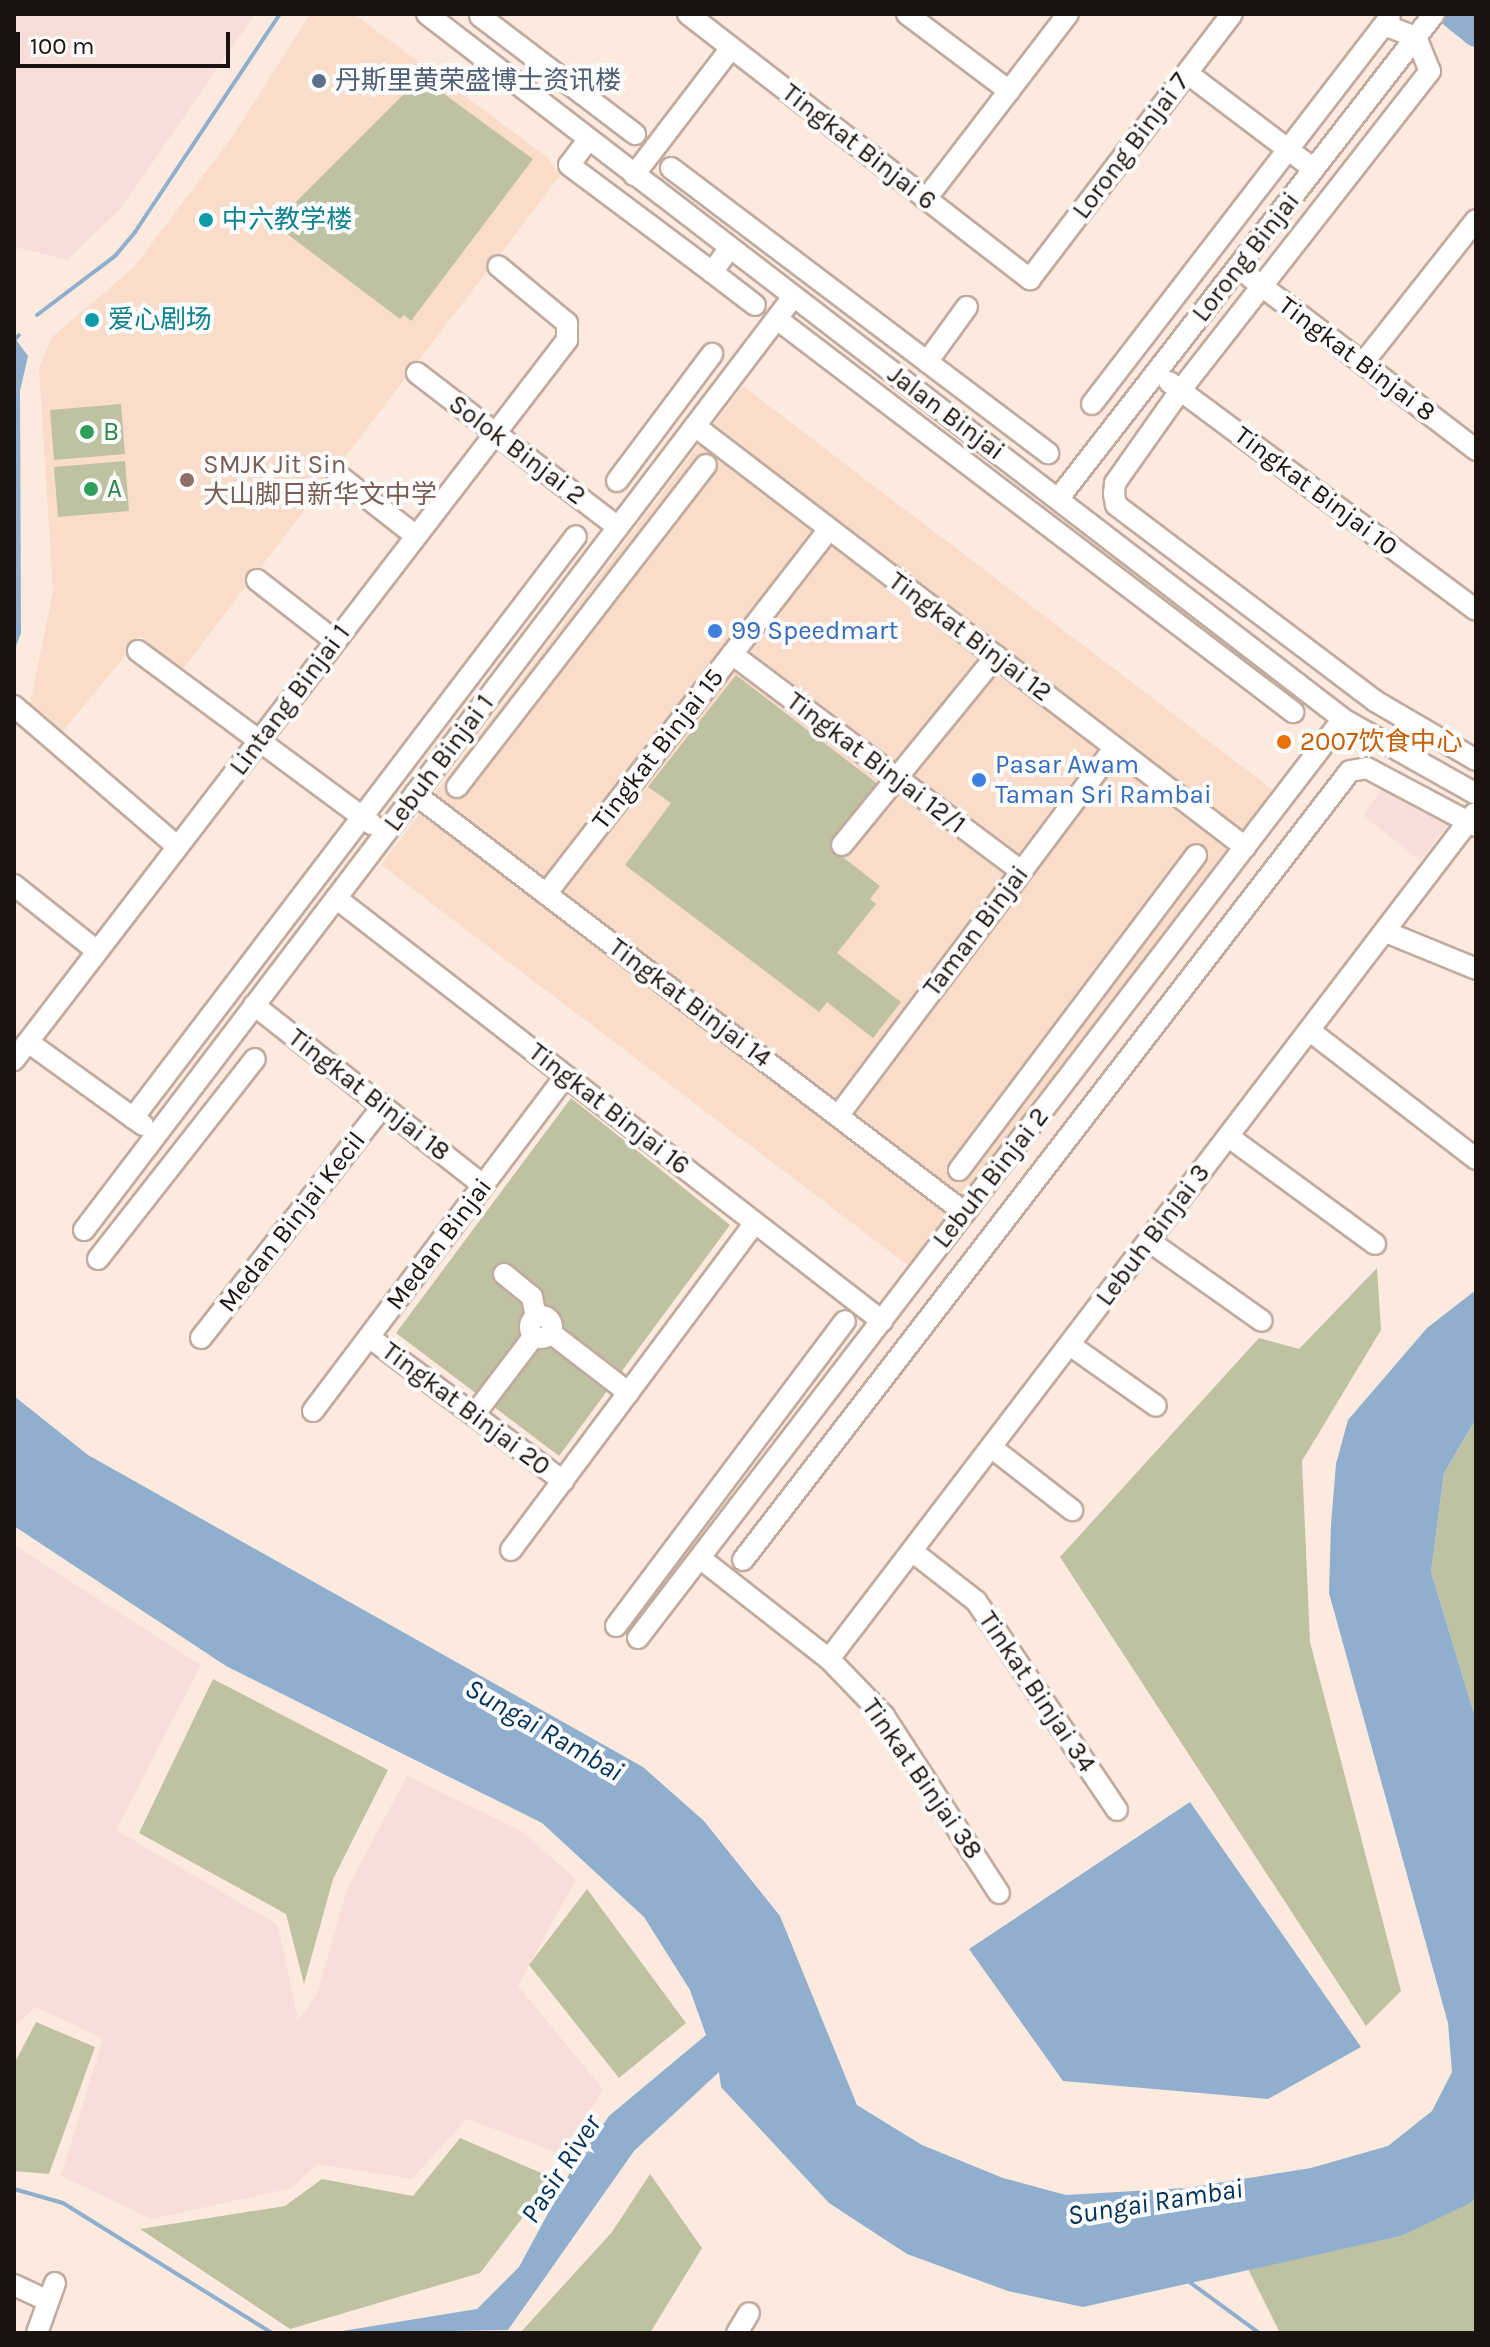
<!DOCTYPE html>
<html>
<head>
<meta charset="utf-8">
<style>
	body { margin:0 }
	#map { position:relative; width:1490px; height:2347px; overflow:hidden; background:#fdeadf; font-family:Karla,"Noto Sans SC",sans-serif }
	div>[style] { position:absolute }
	.built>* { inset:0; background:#fadcca }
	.industrial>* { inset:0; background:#f8ded9 }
	.green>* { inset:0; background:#bec1a2 }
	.water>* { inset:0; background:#90afcf }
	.stream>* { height:4px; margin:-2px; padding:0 2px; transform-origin:2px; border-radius:2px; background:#90afcf }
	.river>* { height:26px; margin:-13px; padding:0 13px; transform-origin:13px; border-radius:13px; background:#90afcf }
	.roads { filter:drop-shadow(2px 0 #c0ab9e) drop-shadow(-2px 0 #c0ab9e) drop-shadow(0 2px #c0ab9e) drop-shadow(0 -2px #c0ab9e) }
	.minor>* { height:20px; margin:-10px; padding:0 10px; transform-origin:10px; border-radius:10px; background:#fff }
	.minor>.ring { margin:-10px; padding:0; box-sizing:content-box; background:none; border:20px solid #fff; border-radius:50% }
	.dots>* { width:22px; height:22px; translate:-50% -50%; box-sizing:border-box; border:4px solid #fcfcfc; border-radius:50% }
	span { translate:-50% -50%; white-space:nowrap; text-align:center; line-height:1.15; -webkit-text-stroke:8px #fcfcfc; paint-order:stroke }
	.service-label { font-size:26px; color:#4e5e75 }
	.left { translate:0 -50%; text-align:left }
	.street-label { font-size:26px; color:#1b130f }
	.culture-label { font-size:26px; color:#0d838f }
	.leisure-label { font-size:26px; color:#27864d }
	.education-label { font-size:26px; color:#785e54 }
	.shop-label { font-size:26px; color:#366cbe }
	.food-label { font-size:26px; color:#c56008 }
	.water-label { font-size:28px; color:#003159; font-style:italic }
	.frame { position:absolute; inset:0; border:16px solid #1b130f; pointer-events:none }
	.scale { position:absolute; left:16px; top:32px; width:214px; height:36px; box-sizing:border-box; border:4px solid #1b130f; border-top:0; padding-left:10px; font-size:24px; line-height:28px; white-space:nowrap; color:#1b130f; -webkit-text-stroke:6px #fcfcfc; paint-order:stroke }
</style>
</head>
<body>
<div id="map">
	<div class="built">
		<div style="clip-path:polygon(310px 14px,354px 14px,547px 157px,560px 176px,182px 670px,141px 637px,62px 732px,30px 703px,53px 592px,39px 368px,52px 337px,133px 268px,234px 134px)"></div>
		<div style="clip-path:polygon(743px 386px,1277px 793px,910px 1267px,381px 865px)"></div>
	</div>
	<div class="industrial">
		<div style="clip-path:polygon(14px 14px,255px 14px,121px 208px,67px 260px,14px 247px)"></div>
		<div style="clip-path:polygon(1386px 784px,1452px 820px,1420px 861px,1363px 815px)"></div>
		<div style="clip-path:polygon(14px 1545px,201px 1665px,116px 1830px,278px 1925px,298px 2020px,317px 1994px,347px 1889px,407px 1776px,520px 1830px,576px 1879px,518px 1986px,603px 2089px,566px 2156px,467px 2119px,412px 2179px,317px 2164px,292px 2188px,152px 2219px,61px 2176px,103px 2038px,35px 2007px,14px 2027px)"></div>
	</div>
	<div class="green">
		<div style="clip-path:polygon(421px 77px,533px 159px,411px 321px,404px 315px,400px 319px,274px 224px)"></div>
		<div style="clip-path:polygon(121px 404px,125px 454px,54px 460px,50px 410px)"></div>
		<div style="clip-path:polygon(125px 461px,129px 511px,58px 517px,54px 467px)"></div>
		<div style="clip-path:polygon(736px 675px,879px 785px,831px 848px,880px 886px,870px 899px,876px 904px,837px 953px,901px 1002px,873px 1038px,827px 1002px,819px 1012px,625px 865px,671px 803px,648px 787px)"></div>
		<div style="clip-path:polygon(571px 1098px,730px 1225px,559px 1456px,396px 1333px)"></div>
		<div style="clip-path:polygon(1377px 1268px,1381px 1330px,1302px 1461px,1310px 1642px,1401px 1991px,1366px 2026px,1060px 1557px,1259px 1338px,1299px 1349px)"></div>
		<div style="clip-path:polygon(1476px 1419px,1476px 1720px,1431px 1572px,1444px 1473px)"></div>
		<div style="clip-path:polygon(213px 1679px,388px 1770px,333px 1879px,304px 1984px,286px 1914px,139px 1833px)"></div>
		<div style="clip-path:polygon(587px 1889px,686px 2023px,619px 2078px,529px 1965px)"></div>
		<div style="clip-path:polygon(36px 2022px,95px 2047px,49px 2174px,14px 2171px,14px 2064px)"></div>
		<div style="clip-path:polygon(460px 2138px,553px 2178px,480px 2273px,290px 2329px,140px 2229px,285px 2206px,322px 2179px,413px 2196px)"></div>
		<div style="clip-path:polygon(650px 2174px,702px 2248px,650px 2333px,520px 2333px,612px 2232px)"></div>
		<div style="clip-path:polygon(1476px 2197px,1476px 2333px,1280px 2333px,1248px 2269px,1401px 2236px)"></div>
	</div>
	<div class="water">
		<div style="clip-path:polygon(14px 337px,28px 356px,20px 391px,21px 633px,14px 651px)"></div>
		<div style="clip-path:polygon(1476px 1290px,1476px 1419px,1444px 1473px,1431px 1572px,1476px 1720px,1476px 2197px,1470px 2203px,1401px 2236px,1083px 2307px,1008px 2291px,907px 2254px,829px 2203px,721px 2087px,719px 2072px,634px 2151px,508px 2330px,330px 2333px,477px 2309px,519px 2267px,572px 2169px,609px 2116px,706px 2035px,690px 1990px,644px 1917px,542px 1823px,226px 1666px,14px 1526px,14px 1396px,88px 1455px,643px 1767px,704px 1821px,780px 1916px,857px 2105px,922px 2145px,1003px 2178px,1066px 2195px,1186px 2188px,1311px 2168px,1388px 2146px,1432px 2111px,1452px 2072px,1448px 2023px,1329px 1593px,1331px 1524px,1336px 1464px,1348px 1420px,1427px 1328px)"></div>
		<div style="clip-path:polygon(1190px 1802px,1361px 2047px,1268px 2099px,1063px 2081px,969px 1949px)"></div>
	</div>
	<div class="stream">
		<div style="left:37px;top:315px;width:98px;rotate:-37.1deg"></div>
		<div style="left:115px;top:256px;width:31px;rotate:-50deg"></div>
		<div style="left:135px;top:232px;width:262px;rotate:-56.4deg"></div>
		<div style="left:14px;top:340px;width:7px;rotate:-45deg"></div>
		<div style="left:14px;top:2189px;width:51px;rotate:15.9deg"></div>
		<div style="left:63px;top:2203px;width:246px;rotate:31.9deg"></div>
		<div style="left:1188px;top:2281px;width:88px;rotate:36.2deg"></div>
	</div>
	<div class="river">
		<div style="left:1451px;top:14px;width:32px;rotate:39deg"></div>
	</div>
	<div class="roads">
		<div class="minor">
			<div style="left:427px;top:14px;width:1156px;rotate:37.58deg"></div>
			<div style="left:1343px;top:719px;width:153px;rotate:29.4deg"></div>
			<div style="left:688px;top:14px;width:433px;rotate:37.8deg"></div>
			<div style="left:1030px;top:279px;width:333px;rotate:-52.7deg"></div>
			<div style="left:907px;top:14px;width:128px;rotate:37deg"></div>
			<div style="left:480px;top:16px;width:195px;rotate:37.3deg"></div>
			<div style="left:1384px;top:25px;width:34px;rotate:21deg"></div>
			<div style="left:1416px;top:37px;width:37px;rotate:68deg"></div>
			<div style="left:1430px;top:71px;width:406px;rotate:128deg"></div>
			<div style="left:1180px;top:391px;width:113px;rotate:125.2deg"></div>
			<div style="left:1115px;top:483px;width:11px;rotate:95deg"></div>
			<div style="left:1114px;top:494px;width:11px;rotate:80deg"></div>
			<div style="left:1116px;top:505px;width:325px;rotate:37.1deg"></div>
			<div style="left:1375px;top:701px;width:117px;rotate:30.3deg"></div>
			<div style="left:1187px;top:73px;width:159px;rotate:37.1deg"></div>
			<div style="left:588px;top:140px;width:31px;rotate:127deg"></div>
			<div style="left:569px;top:165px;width:179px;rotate:36.8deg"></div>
			<div style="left:671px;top:168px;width:473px;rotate:37.1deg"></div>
			<div style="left:634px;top:175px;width:160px;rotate:-52.6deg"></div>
			<div style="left:926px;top:199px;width:233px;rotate:-52.5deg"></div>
			<div style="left:730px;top:248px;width:30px;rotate:127deg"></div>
			<div style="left:712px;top:272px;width:54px;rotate:37.5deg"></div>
			<div style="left:1250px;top:277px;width:285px;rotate:37.4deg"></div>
			<div style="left:777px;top:319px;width:649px;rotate:37.29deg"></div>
			<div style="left:927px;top:362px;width:68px;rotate:-54deg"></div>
			<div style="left:1363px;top:363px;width:182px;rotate:-51.7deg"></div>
			<div style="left:417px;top:373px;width:253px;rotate:37.5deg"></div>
			<div style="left:1169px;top:382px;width:382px;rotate:36.6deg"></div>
			<div style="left:1092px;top:404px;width:488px;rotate:-52.4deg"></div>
			<div style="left:695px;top:426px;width:693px;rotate:37.43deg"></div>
			<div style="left:338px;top:475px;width:99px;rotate:38deg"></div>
			<div style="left:617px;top:481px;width:159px;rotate:-53.2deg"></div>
			<div style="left:1058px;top:499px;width:614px;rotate:-52.22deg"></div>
			<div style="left:257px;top:580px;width:99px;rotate:38deg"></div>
			<div style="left:138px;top:651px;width:291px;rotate:36.5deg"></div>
			<div style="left:732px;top:654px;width:361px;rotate:36.9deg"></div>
			<div style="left:14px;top:706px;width:216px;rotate:40.7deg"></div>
			<div style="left:457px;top:787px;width:407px;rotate:-52.3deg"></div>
			<div style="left:415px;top:794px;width:691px;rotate:37.3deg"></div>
			<div style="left:842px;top:845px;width:244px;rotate:-50.8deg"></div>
			<div style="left:14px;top:885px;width:106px;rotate:38.5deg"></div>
			<div style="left:546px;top:894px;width:462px;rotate:-52.2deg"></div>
			<div style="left:336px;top:898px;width:691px;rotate:37.77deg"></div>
			<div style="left:1386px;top:932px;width:97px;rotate:22.3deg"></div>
			<div style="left:254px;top:1005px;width:291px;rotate:38.2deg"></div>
			<div style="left:1310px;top:1031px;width:210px;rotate:37.6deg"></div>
			<div style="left:28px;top:1042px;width:142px;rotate:35.8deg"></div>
			<div style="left:14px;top:1060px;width:908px;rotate:-52.47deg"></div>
			<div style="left:567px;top:340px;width:17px;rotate:-90deg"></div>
			<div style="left:567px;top:323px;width:89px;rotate:-140.4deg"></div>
			<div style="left:838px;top:1116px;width:461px;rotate:-53.1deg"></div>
			<div style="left:133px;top:1118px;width:731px;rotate:-52.72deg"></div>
			<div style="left:1229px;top:1137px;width:181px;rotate:36.2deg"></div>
			<div style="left:959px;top:1170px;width:394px;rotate:-53deg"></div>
			<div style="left:84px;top:1230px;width:1172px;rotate:-52.77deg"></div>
			<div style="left:1149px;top:1241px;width:138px;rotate:35.3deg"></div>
			<div style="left:98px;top:1259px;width:254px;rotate:-51.9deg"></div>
			<div style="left:504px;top:1274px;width:36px;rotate:39deg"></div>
			<div style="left:532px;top:1297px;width:20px;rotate:79deg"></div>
			<div class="ring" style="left:530px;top:1316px;width:2px;height:2px"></div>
			<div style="left:551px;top:1333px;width:98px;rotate:37.6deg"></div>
			<div style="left:369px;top:1337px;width:242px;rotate:36.6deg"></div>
			<div style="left:201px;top:1338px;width:295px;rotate:-51.9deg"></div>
			<div style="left:1070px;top:1345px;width:105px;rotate:35.3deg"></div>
			<div style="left:313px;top:1411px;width:419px;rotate:-53deg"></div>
			<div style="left:474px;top:1415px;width:99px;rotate:-52.8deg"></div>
			<div style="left:991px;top:1447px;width:103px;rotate:37.9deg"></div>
			<div style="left:511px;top:1550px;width:408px;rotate:-53.3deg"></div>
			<div style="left:912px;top:1551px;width:81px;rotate:38deg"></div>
			<div style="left:976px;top:1601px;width:252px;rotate:56deg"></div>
			<div style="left:700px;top:1558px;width:164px;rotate:38.1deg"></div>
			<div style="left:829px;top:1659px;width:79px;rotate:46deg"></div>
			<div style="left:884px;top:1716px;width:211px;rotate:57deg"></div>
			<div style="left:743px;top:1560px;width:995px;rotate:-52.43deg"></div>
			<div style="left:1350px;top:771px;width:17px;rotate:-10deg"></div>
			<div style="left:1367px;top:768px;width:123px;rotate:28deg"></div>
			<div style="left:616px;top:1626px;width:381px;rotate:-53.1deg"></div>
			<div style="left:638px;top:1638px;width:1158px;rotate:-52.51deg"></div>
			<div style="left:829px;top:1659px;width:1063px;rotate:-52.65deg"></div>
			<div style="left:14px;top:2285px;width:38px;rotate:25deg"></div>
			<div style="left:37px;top:2333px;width:53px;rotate:-70.2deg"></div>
			<div style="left:737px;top:2333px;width:23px;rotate:-59deg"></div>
		</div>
	</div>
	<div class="dots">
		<div style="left:319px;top:81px;background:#5c6f8a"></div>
		<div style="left:206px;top:220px;background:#0f9aa8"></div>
		<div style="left:92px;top:320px;background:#0f9aa8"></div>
		<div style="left:87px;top:432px;background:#2e9e5b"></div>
		<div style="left:187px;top:480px;background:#8d6e63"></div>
		<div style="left:91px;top:489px;background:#2e9e5b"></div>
		<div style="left:715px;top:631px;background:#3f7fe0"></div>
		<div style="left:1284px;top:742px;background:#e8710a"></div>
		<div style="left:979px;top:780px;background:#3f7fe0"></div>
	</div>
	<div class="service-label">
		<span class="left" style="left:335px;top:81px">丹斯里黄荣盛博士资讯楼</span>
	</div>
	<div class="street-label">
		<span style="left:1131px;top:146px;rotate:-53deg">Lorong Binjai 7</span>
		<span style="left:859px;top:147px;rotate:38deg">Tingkat Binjai 6</span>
		<span style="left:1246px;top:257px;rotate:-52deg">Lorong Binjai</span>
		<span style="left:1357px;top:359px;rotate:37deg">Tingkat Binjai 8</span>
		<span style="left:946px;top:413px;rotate:37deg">Jalan Binjai</span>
		<span style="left:517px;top:450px;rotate:37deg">Solok Binjai 2</span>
		<span style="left:1316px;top:491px;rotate:37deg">Tingkat Binjai 10</span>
		<span style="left:970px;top:637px;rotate:37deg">Tingkat Binjai 12</span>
		<span style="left:290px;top:700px;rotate:-53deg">Lintang Binjai 1</span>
		<span style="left:658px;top:749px;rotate:-52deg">Tingkat Binjai 15</span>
		<span style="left:439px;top:763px;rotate:-53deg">Lebuh Binjai 1</span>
		<span style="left:876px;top:763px;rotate:37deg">Tingkat Binjai 12/1</span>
		<span style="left:976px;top:931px;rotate:-53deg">Taman Binjai</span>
		<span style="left:690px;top:1003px;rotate:37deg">Tingkat Binjai 14</span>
		<span style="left:369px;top:1095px;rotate:38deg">Tingkat Binjai 18</span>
		<span style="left:609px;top:1109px;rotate:38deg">Tingkat Binjai 16</span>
		<span style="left:991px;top:1178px;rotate:-52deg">Lebuh Binjai 2</span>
		<span style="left:292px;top:1222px;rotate:-52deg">Medan Binjai Kecil</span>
		<span style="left:1153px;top:1235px;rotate:-53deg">Lebuh Binjai 3</span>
		<span style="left:439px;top:1244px;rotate:-53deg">Medan Binjai</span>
		<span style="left:466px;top:1409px;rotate:37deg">Tingkat Binjai 20</span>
		<span style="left:1037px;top:1692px;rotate:56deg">Tinkat Binjai 34</span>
		<span style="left:922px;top:1779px;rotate:55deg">Tinkat Binjai 38</span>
	</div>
	<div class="culture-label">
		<span class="left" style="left:222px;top:220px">中六教学楼</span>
		<span class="left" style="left:108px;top:320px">爱心剧场</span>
	</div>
	<div class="leisure-label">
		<span class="left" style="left:103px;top:432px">B</span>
		<span class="left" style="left:107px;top:489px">A</span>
	</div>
	<div class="education-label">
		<span class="left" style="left:203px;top:480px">SMJK Jit Sin<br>大山脚日新华文中学</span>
	</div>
	<div class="shop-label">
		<span class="left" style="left:731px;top:631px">99 Speedmart</span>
		<span class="left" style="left:995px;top:780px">Pasar Awam<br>Taman Sri Rambai</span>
	</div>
	<div class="food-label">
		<span class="left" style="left:1300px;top:742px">2007饮食中心</span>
	</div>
	<div class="water-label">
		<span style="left:544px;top:1730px;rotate:30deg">Sungai Rambai</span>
		<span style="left:561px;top:2169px;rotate:-57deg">Pasir River</span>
		<span style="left:1155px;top:2202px;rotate:-9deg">Sungai Rambai</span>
	</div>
	<div class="frame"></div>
	<div class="scale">100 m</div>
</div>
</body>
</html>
